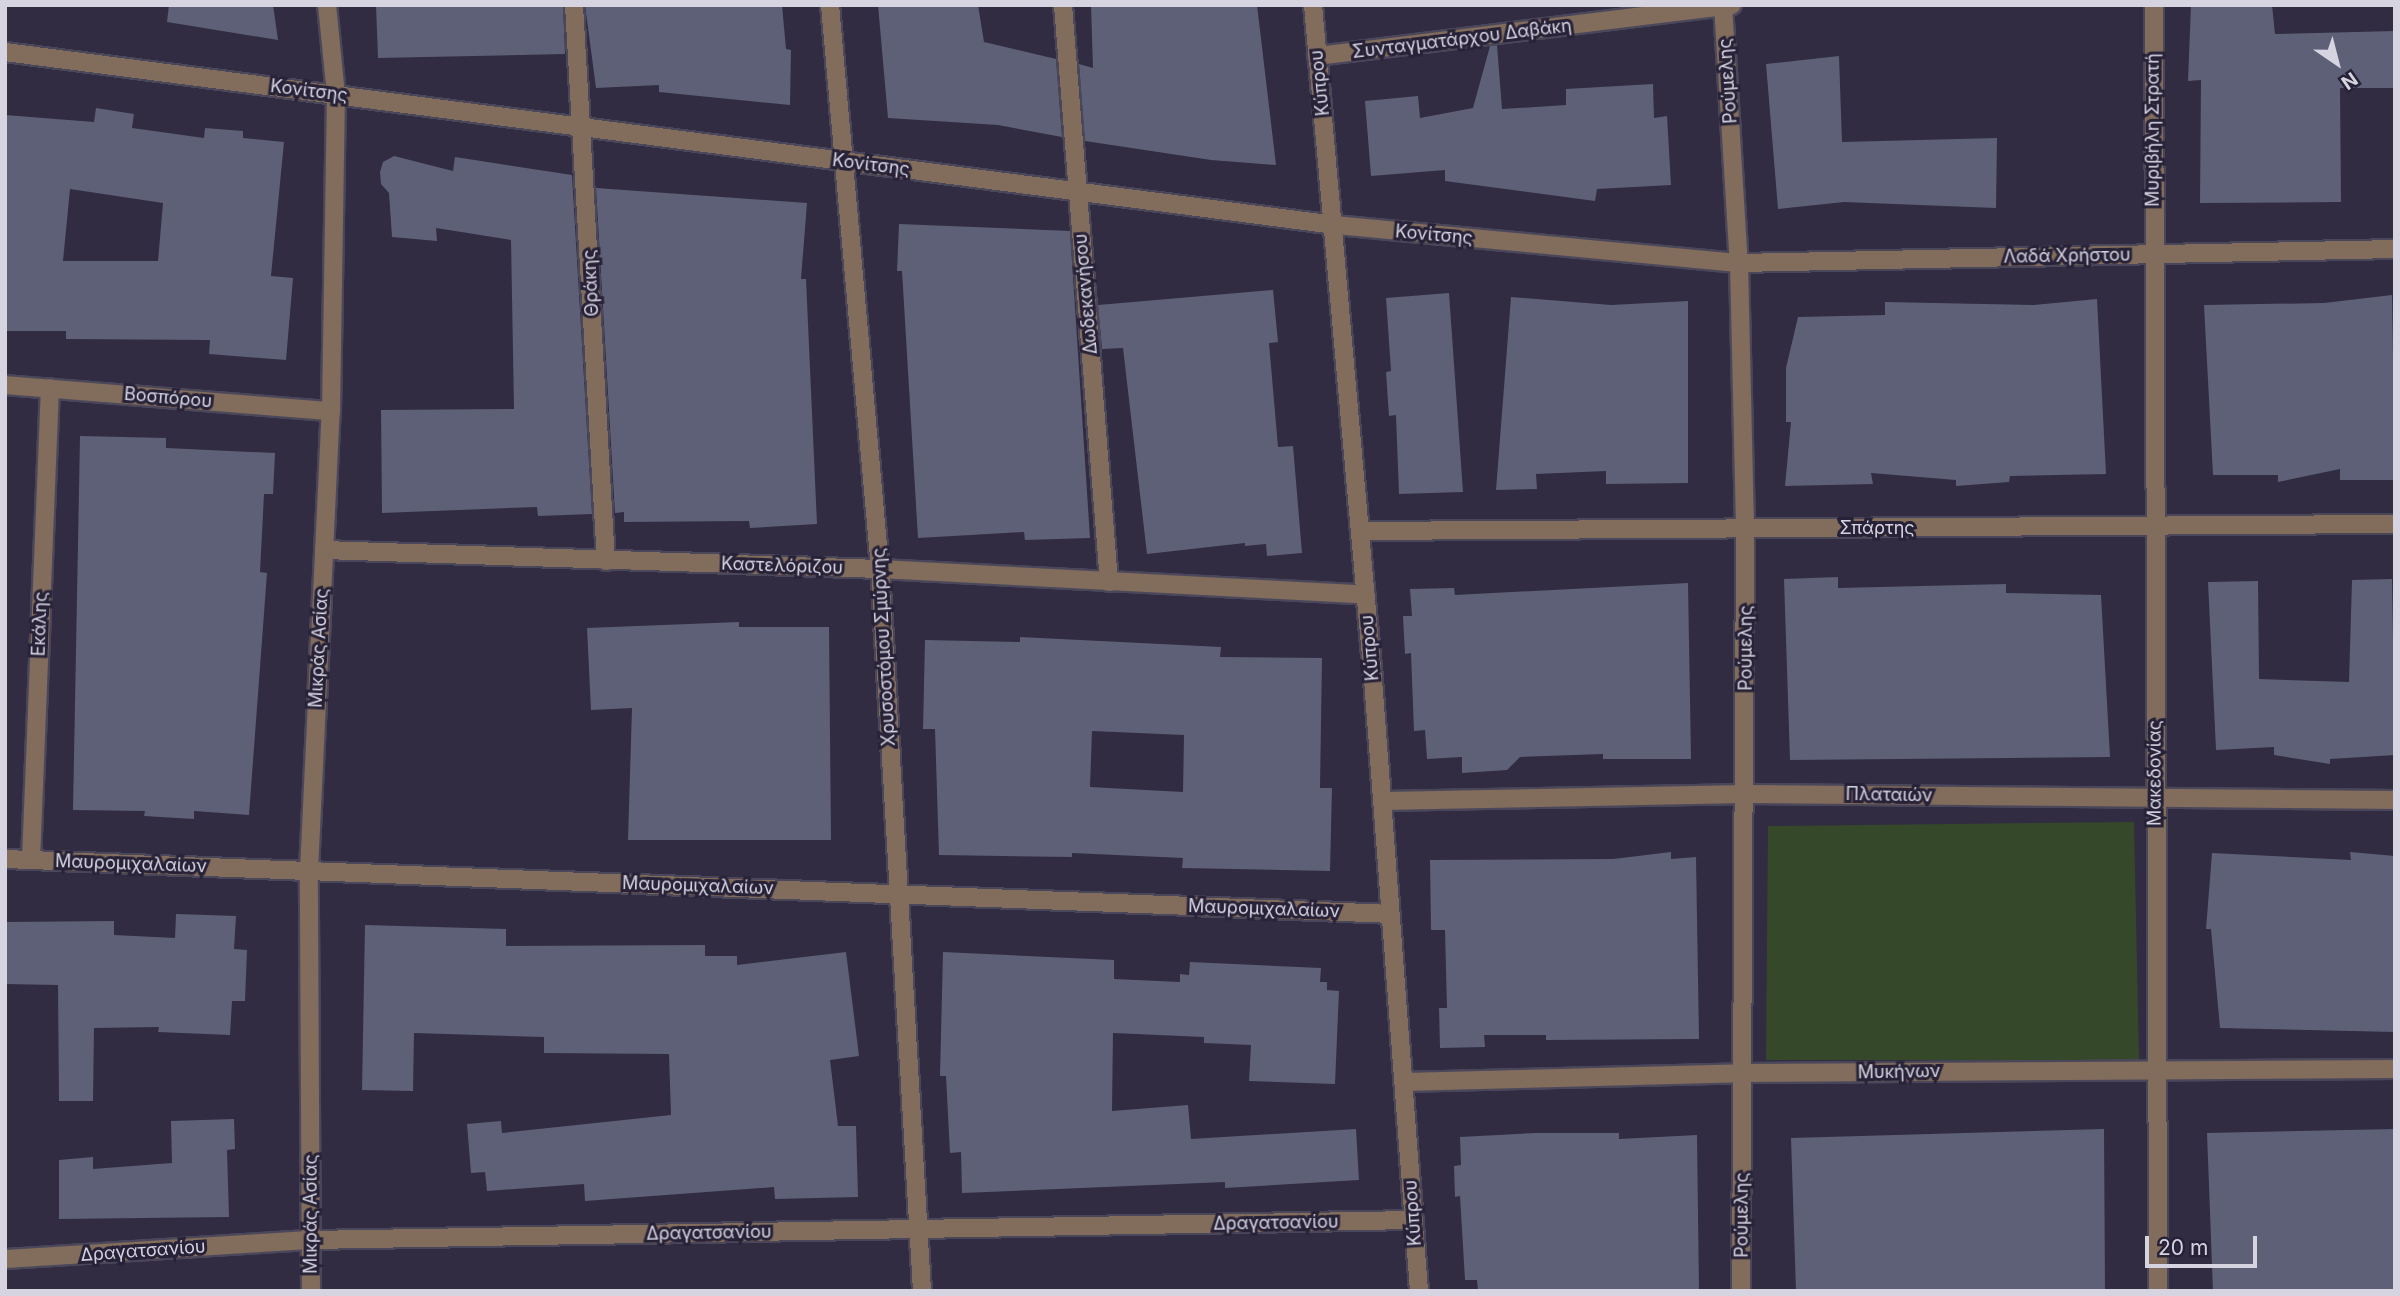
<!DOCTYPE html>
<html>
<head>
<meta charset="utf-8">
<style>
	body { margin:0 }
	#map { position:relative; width:2400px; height:1296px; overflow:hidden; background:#312c41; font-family:Inter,sans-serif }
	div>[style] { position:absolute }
	.green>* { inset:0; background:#354829 }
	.building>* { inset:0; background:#5d6077 }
	.roads { filter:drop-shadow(2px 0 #4b475b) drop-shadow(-2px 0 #4b475b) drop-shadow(0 2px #4b475b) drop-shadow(0 -2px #4b475b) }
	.minor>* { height:18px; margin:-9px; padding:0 9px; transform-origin:9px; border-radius:9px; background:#826c5c }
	span { translate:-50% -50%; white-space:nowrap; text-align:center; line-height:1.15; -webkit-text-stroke:6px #272237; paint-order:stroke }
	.street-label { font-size:18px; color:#d6d4e1 }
	.frame { position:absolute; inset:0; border:7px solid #d6d4e1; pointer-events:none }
	.north { position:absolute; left:2302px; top:28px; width:70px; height:70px; -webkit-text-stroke:5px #272237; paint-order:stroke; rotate:145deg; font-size:19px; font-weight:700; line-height:28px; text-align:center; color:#d6d4e1 }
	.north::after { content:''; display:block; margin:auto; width:24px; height:32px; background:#d6d4e1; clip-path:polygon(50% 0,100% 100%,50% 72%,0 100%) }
	.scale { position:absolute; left:2145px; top:1236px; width:112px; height:32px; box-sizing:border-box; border:4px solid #d6d4e1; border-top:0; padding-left:9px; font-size:21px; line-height:24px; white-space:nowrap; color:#d6d4e1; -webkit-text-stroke:5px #272237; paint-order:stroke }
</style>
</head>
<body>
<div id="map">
	<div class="green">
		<div style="clip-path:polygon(2134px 822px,2139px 1060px,1766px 1060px,1768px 826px)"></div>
	</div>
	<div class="building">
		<div style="clip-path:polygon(169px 5px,273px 5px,278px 40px,167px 22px)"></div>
		<div style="clip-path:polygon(376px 5px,563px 5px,565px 54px,378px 58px)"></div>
		<div style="clip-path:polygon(585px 5px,782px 5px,786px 49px,791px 50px,790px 105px,659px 92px,659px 85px,596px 88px)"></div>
		<div style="clip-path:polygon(878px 5px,978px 5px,984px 42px,1056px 59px,1062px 137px,998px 125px,888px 118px)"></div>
		<div style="clip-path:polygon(1091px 5px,1257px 5px,1276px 165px,1211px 160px,1085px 141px,1079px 64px,1093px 68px)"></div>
		<div style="clip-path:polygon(2191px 5px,2272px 5px,2275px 34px,2395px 31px,2395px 88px,2340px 88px,2341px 202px,2200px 203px,2201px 80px,2188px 81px)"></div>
		<div style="clip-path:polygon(1497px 45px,1502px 109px,1566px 105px,1566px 89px,1653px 84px,1654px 118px,1667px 116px,1671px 185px,1597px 189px,1595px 201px,1445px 181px,1445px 170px,1371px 176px,1365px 101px,1418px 96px,1420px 118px,1473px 108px,1490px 46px)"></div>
		<div style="clip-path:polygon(1839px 56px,1842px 142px,1997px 138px,1996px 208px,1844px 202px,1778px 209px,1766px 64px)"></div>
		<div style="clip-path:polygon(evenodd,96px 108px,134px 114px,132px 128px,204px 138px,205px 128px,243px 131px,243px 138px,284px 142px,271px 276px,293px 278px,286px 360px,209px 354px,210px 340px,66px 339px,66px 331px,5px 331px,5px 115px,94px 122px,96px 108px,70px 189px,163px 203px,158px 261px,63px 261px,70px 189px)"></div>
		<div style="clip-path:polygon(394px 156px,453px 171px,455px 157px,572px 175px,592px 514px,538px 516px,537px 507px,382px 513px,381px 410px,514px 409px,511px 240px,436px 228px,437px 241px,392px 237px,389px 193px,381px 184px,380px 172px,383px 162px)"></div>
		<div style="clip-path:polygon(596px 188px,807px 203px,801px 279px,806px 279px,817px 524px,750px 528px,749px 521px,624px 522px,624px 512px,615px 513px)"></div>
		<div style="clip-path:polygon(899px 224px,1070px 231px,1090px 538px,1025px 540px,1024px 532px,918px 538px,902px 271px,897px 271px)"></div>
		<div style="clip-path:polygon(1273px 290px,1278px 342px,1269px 343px,1278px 447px,1293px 446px,1302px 553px,1267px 556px,1266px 544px,1245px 546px,1245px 543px,1147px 554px,1123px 348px,1102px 349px,1098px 305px)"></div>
		<div style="clip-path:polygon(1449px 293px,1463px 492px,1399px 494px,1396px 415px,1389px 416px,1386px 372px,1391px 371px,1386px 298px)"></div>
		<div style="clip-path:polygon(2392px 295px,2395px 480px,2340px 480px,2340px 469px,2278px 482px,2278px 475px,2213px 475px,2204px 305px,2324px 303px)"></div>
		<div style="clip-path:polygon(1511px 297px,1611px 305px,1688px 301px,1688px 483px,1606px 484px,1606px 471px,1536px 474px,1537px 489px,1496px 490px)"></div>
		<div style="clip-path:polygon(2097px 299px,2106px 474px,2010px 476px,2009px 482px,1956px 486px,1956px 480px,1871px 473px,1873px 484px,1785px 486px,1791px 422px,1786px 422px,1786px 368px,1798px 317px,1885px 315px,1885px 302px,2034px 305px)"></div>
		<div style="clip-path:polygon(80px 436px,166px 438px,166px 448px,275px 453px,273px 494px,264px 494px,260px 572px,267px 573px,249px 815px,194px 811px,194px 819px,144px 816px,145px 811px,73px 810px)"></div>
		<div style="clip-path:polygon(1838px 577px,1838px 588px,2006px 584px,2006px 593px,2101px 595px,2110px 757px,1790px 760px,1784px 579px)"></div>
		<div style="clip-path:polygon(2392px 579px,2395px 755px,2330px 759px,2330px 764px,2274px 755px,2274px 747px,2216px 750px,2208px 582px,2258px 581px,2259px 679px,2349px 682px,2352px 580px)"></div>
		<div style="clip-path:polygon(1688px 583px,1691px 759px,1603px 759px,1603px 754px,1520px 757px,1507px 770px,1462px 773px,1462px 757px,1427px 759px,1425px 730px,1414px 731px,1411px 653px,1405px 654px,1403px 616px,1412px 616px,1410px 589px,1454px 588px,1455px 595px)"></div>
		<div style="clip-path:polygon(739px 622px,739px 627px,829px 627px,831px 840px,628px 840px,632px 708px,591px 710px,587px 628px)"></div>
		<div style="clip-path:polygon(evenodd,1020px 637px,1221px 647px,1220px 657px,1322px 658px,1320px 788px,1332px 788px,1330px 871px,1182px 868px,1183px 858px,1072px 853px,1072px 857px,939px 855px,935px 729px,923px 729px,925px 640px,1020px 642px,1020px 637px,1092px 731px,1184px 735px,1183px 792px,1090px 787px,1092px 731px)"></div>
		<div style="clip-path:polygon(1671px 852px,1671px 859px,1696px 857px,1699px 1039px,1546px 1040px,1546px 1035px,1484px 1035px,1485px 1047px,1440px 1048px,1439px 1008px,1447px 1008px,1445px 930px,1431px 930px,1430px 860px,1613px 859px)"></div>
		<div style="clip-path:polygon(2350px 852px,2395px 856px,2395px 1032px,2220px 1028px,2211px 929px,2206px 929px,2212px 853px,2351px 860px)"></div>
		<div style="clip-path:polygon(176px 914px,236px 916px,234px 949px,247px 950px,245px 1001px,232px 1001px,230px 1035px,158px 1032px,159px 1027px,94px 1028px,93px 1101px,59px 1101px,58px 985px,5px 984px,5px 922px,114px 921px,114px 935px,175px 938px)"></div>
		<div style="clip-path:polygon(365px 925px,506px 929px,506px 946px,705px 945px,705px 956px,737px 956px,737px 965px,846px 952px,859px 1056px,830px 1060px,838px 1126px,856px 1126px,858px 1197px,775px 1199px,774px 1187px,585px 1201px,584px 1184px,487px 1191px,485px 1172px,471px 1173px,467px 1124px,501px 1121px,502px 1133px,671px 1115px,669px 1054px,544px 1053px,544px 1037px,414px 1033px,413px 1091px,362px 1090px)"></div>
		<div style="clip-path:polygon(943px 952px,1114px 960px,1114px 979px,1180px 982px,1180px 974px,1189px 975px,1190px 962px,1321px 968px,1320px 982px,1327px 982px,1327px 990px,1339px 991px,1335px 1084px,1249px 1081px,1251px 1045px,1204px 1043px,1204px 1037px,1113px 1033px,1112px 1111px,1188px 1105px,1191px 1139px,1356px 1129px,1359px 1180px,1225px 1188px,1225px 1182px,962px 1193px,961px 1152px,950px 1153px,946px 1076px,940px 1076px)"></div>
		<div style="clip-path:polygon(234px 1119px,235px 1149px,227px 1150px,229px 1217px,59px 1219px,59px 1160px,93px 1157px,93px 1169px,172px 1163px,171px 1121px)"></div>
		<div style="clip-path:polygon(2104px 1129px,2105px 1291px,1796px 1291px,1791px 1138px)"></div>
		<div style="clip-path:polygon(2395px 1129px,2395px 1291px,2213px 1291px,2207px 1133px)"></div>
		<div style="clip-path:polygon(1535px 1133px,1619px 1133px,1619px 1139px,1697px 1135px,1699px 1291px,1478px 1291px,1477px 1280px,1465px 1280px,1460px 1196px,1455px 1197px,1454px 1166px,1461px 1165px,1460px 1137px)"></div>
	</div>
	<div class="roads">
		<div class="minor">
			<div style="left:574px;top:5px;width:557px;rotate:86.71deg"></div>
			<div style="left:830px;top:5px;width:566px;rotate:84.93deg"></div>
			<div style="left:880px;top:569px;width:723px;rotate:86.67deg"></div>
			<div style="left:1063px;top:5px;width:579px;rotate:85.44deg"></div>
			<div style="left:1313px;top:5px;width:677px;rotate:84.91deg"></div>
			<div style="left:1373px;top:679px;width:614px;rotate:85.7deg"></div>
			<div style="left:1723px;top:5px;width:258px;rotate:86.5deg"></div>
			<div style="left:1739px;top:263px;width:266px;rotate:88.7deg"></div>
			<div style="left:1745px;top:529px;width:762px;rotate:90.3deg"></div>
			<div style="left:2154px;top:5px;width:1286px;rotate:89.82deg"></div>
			<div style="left:5px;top:52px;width:1341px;rotate:7.41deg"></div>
			<div style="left:1335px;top:225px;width:406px;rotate:5.4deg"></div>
			<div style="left:1739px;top:263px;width:656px;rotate:-1.22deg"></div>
			<div style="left:1317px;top:56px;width:418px;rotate:-7deg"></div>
			<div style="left:5px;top:385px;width:327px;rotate:4.6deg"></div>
			<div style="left:1360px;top:531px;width:1035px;rotate:-0.39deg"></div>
			<div style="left:324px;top:550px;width:556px;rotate:1.96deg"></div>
			<div style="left:880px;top:569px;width:486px;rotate:3deg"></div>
			<div style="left:1383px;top:801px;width:363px;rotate:-1.1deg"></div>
			<div style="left:1746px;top:794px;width:649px;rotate:0.53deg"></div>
			<div style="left:5px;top:859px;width:1386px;rotate:2.27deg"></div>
			<div style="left:31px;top:860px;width:472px;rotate:-87.7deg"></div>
			<div style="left:1404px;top:1082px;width:338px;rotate:-1.5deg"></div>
			<div style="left:1742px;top:1073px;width:653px;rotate:-0.35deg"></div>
			<div style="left:5px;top:1259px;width:307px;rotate:-3.6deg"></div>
			<div style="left:311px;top:1240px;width:1103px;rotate:-1.04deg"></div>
			<div style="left:311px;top:1291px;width:420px;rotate:-90.3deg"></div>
			<div style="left:309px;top:871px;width:461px;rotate:-87.3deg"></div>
			<div style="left:331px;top:411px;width:316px;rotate:-89.1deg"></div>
			<div style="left:336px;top:95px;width:90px;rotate:-95.7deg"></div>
		</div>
	</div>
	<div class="street-label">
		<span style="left:1462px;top:39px;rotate:-7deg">Συνταγματάρχου Δαβάκη</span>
		<span style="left:1728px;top:81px;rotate:-94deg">Ρούμελης</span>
		<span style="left:1320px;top:83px;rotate:-96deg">Κύπρου</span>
		<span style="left:309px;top:91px;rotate:7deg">Κονίτσης</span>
		<span style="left:2153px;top:130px;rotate:-90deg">Μυριβήλη Στρατή</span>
		<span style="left:871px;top:165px;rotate:7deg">Κονίτσης</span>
		<span style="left:1434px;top:235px;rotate:5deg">Κονίτσης</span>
		<span style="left:2067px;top:256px;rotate:-1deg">Λαδά Χρήστου</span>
		<span style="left:591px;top:283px;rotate:-93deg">Θράκης</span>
		<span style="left:1086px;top:294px;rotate:-95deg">Δωδεκανήσου</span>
		<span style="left:168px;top:398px;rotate:5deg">Βοσπόρου</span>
		<span style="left:1877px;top:528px">Σπάρτης</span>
		<span style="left:782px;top:566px;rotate:2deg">Καστελόριζου</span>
		<span style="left:40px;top:624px;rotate:-88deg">Εκάλης</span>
		<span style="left:884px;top:647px;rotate:-93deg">Χρυσοστόμου Σμύρνης</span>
		<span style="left:319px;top:648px;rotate:-87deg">Μικράς Ασίας</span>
		<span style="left:1370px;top:648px;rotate:-95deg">Κύπρου</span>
		<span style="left:1746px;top:648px;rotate:-90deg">Ρούμελης</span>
		<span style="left:2155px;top:773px;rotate:-90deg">Μακεδονίας</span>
		<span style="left:1889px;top:795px;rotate:1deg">Πλαταιών</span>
		<span style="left:131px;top:864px;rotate:2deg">Μαυρομιχαλαίων</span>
		<span style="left:698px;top:886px;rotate:2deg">Μαυρομιχαλαίων</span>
		<span style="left:1264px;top:909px;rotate:2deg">Μαυρομιχαλαίων</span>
		<span style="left:1899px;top:1072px;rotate:-1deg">Μυκήνων</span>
		<span style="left:1413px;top:1213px;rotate:-94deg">Κύπρου</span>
		<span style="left:311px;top:1214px;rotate:-90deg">Μικράς Ασίας</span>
		<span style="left:1742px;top:1215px;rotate:-90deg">Ρούμελης</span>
		<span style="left:1276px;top:1223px;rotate:-1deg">Δραγατσανίου</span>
		<span style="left:709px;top:1233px;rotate:-1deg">Δραγατσανίου</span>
		<span style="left:143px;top:1251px;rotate:-4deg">Δραγατσανίου</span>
	</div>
	<div class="frame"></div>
	<div class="north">N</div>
	<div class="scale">20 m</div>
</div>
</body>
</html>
